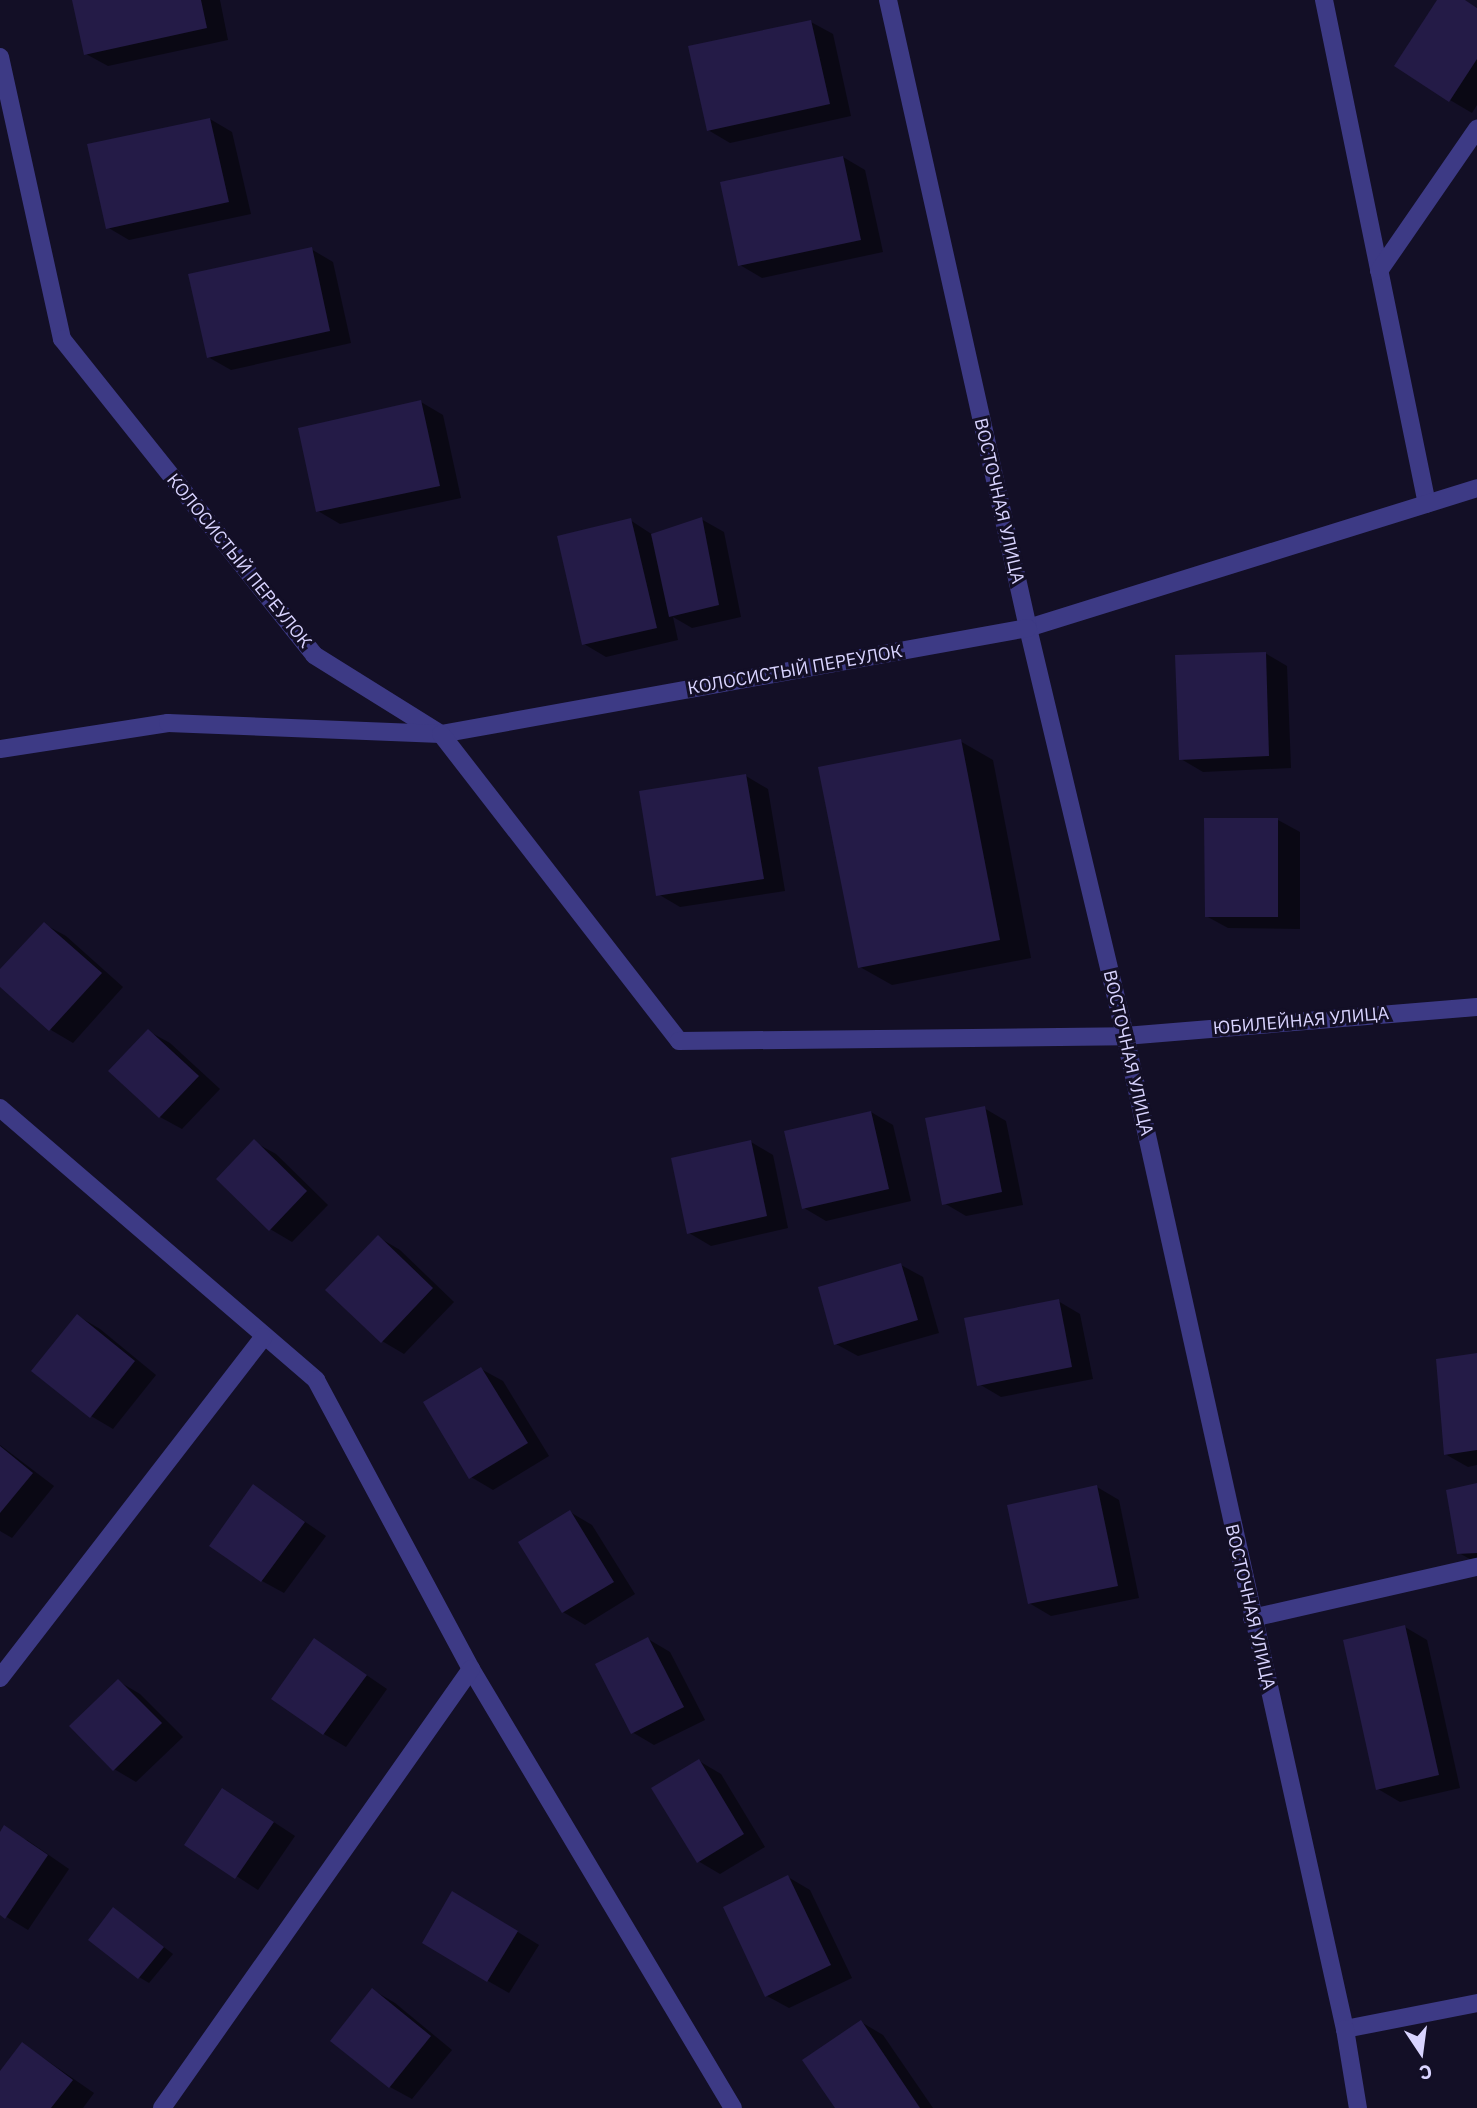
<!DOCTYPE html>
<html>
<head>
<meta charset="utf-8">
<style>
	body { margin:0 }
	#map { position:relative; width:1477px; height:2108px; overflow:hidden; background:#130f26; font-family:"IBM Plex Sans",sans-serif }
	div>[style] { position:absolute }
	.shadow>* { inset:0; background:#0007 }
	.building>* { inset:0; background:#241b47 }
	.service>* { height:18px; margin:-9px; padding:0 9px; transform-origin:9px; border-radius:9px; background:#3d3a85 }
	.minor>* { height:18px; margin:-9px; padding:0 9px; transform-origin:9px; border-radius:9px; background:#3d3a85 }
	.tertiary>* { height:18px; margin:-9px; padding:0 9px; transform-origin:9px; border-radius:9px; background:#3d3a85 }
	span { translate:-50% -50%; white-space:nowrap; text-align:center; line-height:1.15; -webkit-text-stroke:6px #130f26; paint-order:stroke }
	.street-label { font-size:18px; color:#d9d4ff }
	.north { position:absolute; left:1386px; top:2017px; width:70px; height:70px; -webkit-text-stroke:5px #130f26; paint-order:stroke; rotate:167deg; font-size:19px; font-weight:700; line-height:28px; text-align:center; color:#d9d4ff }
	.north::after { content:''; display:block; margin:auto; width:24px; height:32px; background:#d9d4ff; clip-path:polygon(50% 0,100% 100%,50% 72%,0 100%) }
</style>
</head>
<body>
<div id="map">
	<div class="shadow">
		<div style="clip-path:polygon(74px 0,220px 0,228px 40px,108px 66px,86px 54px)"></div>
		<div style="clip-path:polygon(1439px 0,1464px 0,1477px 8px,1477px 105px,1472px 113px,1450px 100px)"></div>
		<div style="clip-path:polygon(811px 22px,833px 34px,851px 116px,730px 143px,708px 130px)"></div>
		<div style="clip-path:polygon(210px 119px,232px 132px,251px 214px,129px 240px,107px 227px)"></div>
		<div style="clip-path:polygon(843px 157px,865px 170px,883px 252px,762px 278px,740px 265px)"></div>
		<div style="clip-path:polygon(311px 249px,333px 262px,351px 343px,231px 370px,208px 357px)"></div>
		<div style="clip-path:polygon(421px 402px,443px 415px,461px 498px,340px 524px,318px 511px)"></div>
		<div style="clip-path:polygon(701px 519px,724px 532px,741px 617px,692px 628px,673px 617px,678px 640px,606px 657px,584px 644px,630px 520px,653px 535px)"></div>
		<div style="clip-path:polygon(1265px 653px,1287px 666px,1291px 768px,1203px 772px,1181px 759px)"></div>
		<div style="clip-path:polygon(960px 741px,993px 760px,1031px 958px,892px 985px,860px 967px)"></div>
		<div style="clip-path:polygon(746px 776px,768px 789px,785px 891px,680px 907px,658px 894px)"></div>
		<div style="clip-path:polygon(1278px 820px,1300px 832px,1300px 929px,1228px 928px,1206px 916px)"></div>
		<div style="clip-path:polygon(44px 924px,66px 936px,123px 987px,73px 1043px,51px 1030px,0 984px,0 972px)"></div>
		<div style="clip-path:polygon(148px 1031px,170px 1043px,220px 1089px,182px 1129px,160px 1117px)"></div>
		<div style="clip-path:polygon(984px 1108px,1006px 1121px,1023px 1205px,966px 1216px,944px 1203px)"></div>
		<div style="clip-path:polygon(871px 1112px,893px 1125px,911px 1201px,826px 1221px,804px 1208px)"></div>
		<div style="clip-path:polygon(254px 1142px,276px 1154px,328px 1205px,292px 1242px,270px 1229px)"></div>
		<div style="clip-path:polygon(751px 1142px,773px 1155px,788px 1228px,711px 1246px,689px 1233px)"></div>
		<div style="clip-path:polygon(378px 1237px,400px 1250px,454px 1302px,404px 1354px,382px 1341px)"></div>
		<div style="clip-path:polygon(901px 1265px,923px 1277px,939px 1333px,858px 1356px,836px 1344px)"></div>
		<div style="clip-path:polygon(1058px 1301px,1080px 1314px,1093px 1379px,1001px 1397px,979px 1384px)"></div>
		<div style="clip-path:polygon(78px 1316px,100px 1329px,156px 1375px,113px 1429px,91px 1416px)"></div>
		<div style="clip-path:polygon(1477px 1355px,1477px 1465px,1468px 1467px,1445px 1454px)"></div>
		<div style="clip-path:polygon(481px 1369px,503px 1381px,549px 1456px,493px 1490px,471px 1477px)"></div>
		<div style="clip-path:polygon(0 1445px,54px 1486px,12px 1538px,0 1531px)"></div>
		<div style="clip-path:polygon(1477px 1485px,1477px 1563px,1459px 1553px)"></div>
		<div style="clip-path:polygon(254px 1487px,326px 1536px,284px 1593px,262px 1581px)"></div>
		<div style="clip-path:polygon(1097px 1487px,1119px 1500px,1139px 1598px,1051px 1616px,1029px 1603px)"></div>
		<div style="clip-path:polygon(570px 1512px,592px 1525px,635px 1594px,585px 1625px,563px 1612px)"></div>
		<div style="clip-path:polygon(1405px 1627px,1427px 1640px,1460px 1788px,1400px 1802px,1378px 1789px)"></div>
		<div style="clip-path:polygon(648px 1639px,670px 1652px,705px 1720px,654px 1745px,632px 1732px)"></div>
		<div style="clip-path:polygon(315px 1640px,387px 1689px,346px 1747px,324px 1734px)"></div>
		<div style="clip-path:polygon(118px 1681px,140px 1694px,183px 1737px,136px 1782px,114px 1769px)"></div>
		<div style="clip-path:polygon(699px 1761px,721px 1774px,765px 1847px,720px 1874px,698px 1861px)"></div>
		<div style="clip-path:polygon(245px 1803px,295px 1836px,258px 1890px,187px 1844px)"></div>
		<div style="clip-path:polygon(0 1835px,27px 1840px,69px 1869px,28px 1930px,0 1913px)"></div>
		<div style="clip-path:polygon(788px 1877px,810px 1890px,852px 1978px,789px 2008px,767px 1996px)"></div>
		<div style="clip-path:polygon(475px 1906px,539px 1945px,509px 1993px,488px 1981px)"></div>
		<div style="clip-path:polygon(114px 1909px,173px 1954px,149px 1983px,139px 1977px)"></div>
		<div style="clip-path:polygon(373px 1990px,395px 2003px,452px 2050px,412px 2099px,390px 2087px,332px 2041px)"></div>
		<div style="clip-path:polygon(861px 2022px,883px 2035px,933px 2108px,837px 2108px)"></div>
		<div style="clip-path:polygon(23px 2044px,94px 2093px,83px 2108px,0 2108px,0 2074px)"></div>
	</div>
	<div class="building">
		<div style="clip-path:polygon(72px 0,201px 0,207px 28px,84px 55px)"></div>
		<div style="clip-path:polygon(1437px 0,1465px 0,1477px 8px,1477px 59px,1449px 102px,1394px 66px)"></div>
		<div style="clip-path:polygon(811px 20px,830px 104px,707px 131px,688px 46px)"></div>
		<div style="clip-path:polygon(210px 118px,229px 202px,106px 229px,87px 144px)"></div>
		<div style="clip-path:polygon(843px 156px,861px 240px,738px 266px,720px 182px)"></div>
		<div style="clip-path:polygon(312px 247px,330px 331px,207px 358px,188px 274px)"></div>
		<div style="clip-path:polygon(421px 400px,440px 486px,316px 512px,298px 428px)"></div>
		<div style="clip-path:polygon(702px 517px,719px 605px,669px 617px,651px 534px)"></div>
		<div style="clip-path:polygon(631px 518px,657px 628px,582px 645px,557px 536px)"></div>
		<div style="clip-path:polygon(1266px 652px,1269px 756px,1179px 760px,1175px 655px)"></div>
		<div style="clip-path:polygon(961px 739px,1000px 940px,858px 968px,818px 767px)"></div>
		<div style="clip-path:polygon(746px 774px,764px 879px,656px 896px,639px 791px)"></div>
		<div style="clip-path:polygon(1204px 818px,1278px 818px,1278px 917px,1205px 917px)"></div>
		<div style="clip-path:polygon(44px 922px,102px 973px,49px 1031px,0 987px,0 969px)"></div>
		<div style="clip-path:polygon(148px 1029px,199px 1076px,159px 1118px,108px 1071px)"></div>
		<div style="clip-path:polygon(985px 1106px,1002px 1192px,942px 1205px,925px 1118px)"></div>
		<div style="clip-path:polygon(871px 1111px,889px 1189px,802px 1209px,784px 1131px)"></div>
		<div style="clip-path:polygon(254px 1139px,307px 1191px,269px 1231px,216px 1179px)"></div>
		<div style="clip-path:polygon(751px 1140px,767px 1216px,687px 1234px,671px 1158px)"></div>
		<div style="clip-path:polygon(378px 1235px,433px 1288px,381px 1343px,325px 1290px)"></div>
		<div style="clip-path:polygon(901px 1263px,918px 1320px,834px 1345px,818px 1287px)"></div>
		<div style="clip-path:polygon(1059px 1299px,1072px 1367px,977px 1386px,964px 1318px)"></div>
		<div style="clip-path:polygon(77px 1314px,135px 1361px,90px 1418px,31px 1371px)"></div>
		<div style="clip-path:polygon(1477px 1353px,1477px 1450px,1444px 1455px,1436px 1359px)"></div>
		<div style="clip-path:polygon(481px 1367px,528px 1443px,469px 1479px,423px 1402px)"></div>
		<div style="clip-path:polygon(0 1446px,33px 1473px,0 1513px)"></div>
		<div style="clip-path:polygon(1477px 1483px,1477px 1553px,1457px 1554px,1446px 1490px)"></div>
		<div style="clip-path:polygon(253px 1484px,305px 1522px,261px 1582px,209px 1546px)"></div>
		<div style="clip-path:polygon(1097px 1485px,1118px 1586px,1028px 1604px,1007px 1505px)"></div>
		<div style="clip-path:polygon(570px 1510px,614px 1582px,562px 1613px,518px 1542px)"></div>
		<div style="clip-path:polygon(1405px 1625px,1439px 1775px,1376px 1790px,1343px 1640px)"></div>
		<div style="clip-path:polygon(648px 1637px,684px 1707px,631px 1734px,595px 1664px)"></div>
		<div style="clip-path:polygon(314px 1638px,367px 1675px,323px 1735px,271px 1699px)"></div>
		<div style="clip-path:polygon(118px 1679px,162px 1723px,113px 1771px,69px 1726px)"></div>
		<div style="clip-path:polygon(699px 1759px,744px 1834px,697px 1863px,651px 1788px)"></div>
		<div style="clip-path:polygon(222px 1788px,274px 1822px,235px 1879px,184px 1845px)"></div>
		<div style="clip-path:polygon(4px 1825px,48px 1855px,5px 1919px,0 1915px,0 1832px)"></div>
		<div style="clip-path:polygon(788px 1875px,831px 1965px,765px 1997px,723px 1907px)"></div>
		<div style="clip-path:polygon(452px 1891px,518px 1931px,487px 1982px,422px 1943px)"></div>
		<div style="clip-path:polygon(113px 1907px,164px 1947px,138px 1979px,88px 1940px)"></div>
		<div style="clip-path:polygon(372px 1988px,431px 2036px,389px 2088px,330px 2041px)"></div>
		<div style="clip-path:polygon(861px 2020px,920px 2108px,835px 2108px,802px 2060px)"></div>
		<div style="clip-path:polygon(22px 2042px,73px 2080px,51px 2108px,0 2108px,0 2071px)"></div>
	</div>
	<div class="service">
		<div style="left:1324px;top:0;width:514px;rotate:78.45deg"></div>
		<div style="left:1379px;top:271px;width:173px;rotate:-55.4deg"></div>
		<div style="left:1028px;top:628px;width:470px;rotate:-17.3deg"></div>
		<div style="left:0;top:1108px;width:417px;rotate:40.7deg"></div>
		<div style="left:316px;top:1380px;width:328px;rotate:61.8deg"></div>
		<div style="left:471px;top:1669px;width:511px;rotate:59.17deg"></div>
		<div style="left:1252px;top:1618px;width:231px;rotate:-12.8deg"></div>
		<div style="left:0;top:1678px;width:431px;rotate:-52.3deg"></div>
		<div style="left:162px;top:2108px;width:537px;rotate:-54.86deg"></div>
	</div>
	<div class="minor">
		<div style="left:888px;top:0;width:643px;rotate:77.43deg"></div>
		<div style="left:1028px;top:628px;width:419px;rotate:76.6deg"></div>
		<div style="left:0;top:57px;width:289px;rotate:77.6deg"></div>
		<div style="left:62px;top:339px;width:404px;rotate:51.4deg"></div>
		<div style="left:314px;top:655px;width:150px;rotate:31.9deg"></div>
		<div style="left:441px;top:734px;width:596px;rotate:-10.24deg"></div>
		<div style="left:0;top:749px;width:170px;rotate:-8.8deg"></div>
		<div style="left:168px;top:723px;width:273px;rotate:2.3deg"></div>
		<div style="left:441px;top:734px;width:388px;rotate:52.2deg"></div>
		<div style="left:679px;top:1041px;width:446px;rotate:-0.6deg"></div>
		<div style="left:1125px;top:1036px;width:353px;rotate:-4.7deg"></div>
		<div style="left:1345px;top:2029px;width:135px;rotate:-11.1deg"></div>
	</div>
	<div class="tertiary">
		<div style="left:1125px;top:1036px;width:1017px;rotate:77.51deg"></div>
		<div style="left:1345px;top:2029px;width:80px;rotate:80.7deg"></div>
	</div>
	<div class="street-label">
		<span style="left:999px;top:501px;rotate:77deg">ВОСТОЧНАЯ УЛИЦА</span>
		<span style="left:239px;top:561px;rotate:51deg">КОЛОСИСТЫЙ ПЕРЕУЛОК</span>
		<span style="left:795px;top:670px;rotate:-10deg">КОЛОСИСТЫЙ ПЕРЕУЛОК</span>
		<span style="left:1301px;top:1021px;rotate:-5deg">ЮБИЛЕЙНАЯ УЛИЦА</span>
		<span style="left:1128px;top:1053px;rotate:77deg">ВОСТОЧНАЯ УЛИЦА</span>
		<span style="left:1250px;top:1607px;rotate:77deg">ВОСТОЧНАЯ УЛИЦА</span>
	</div>
	<div class="north">С</div>
</div>
</body>
</html>
